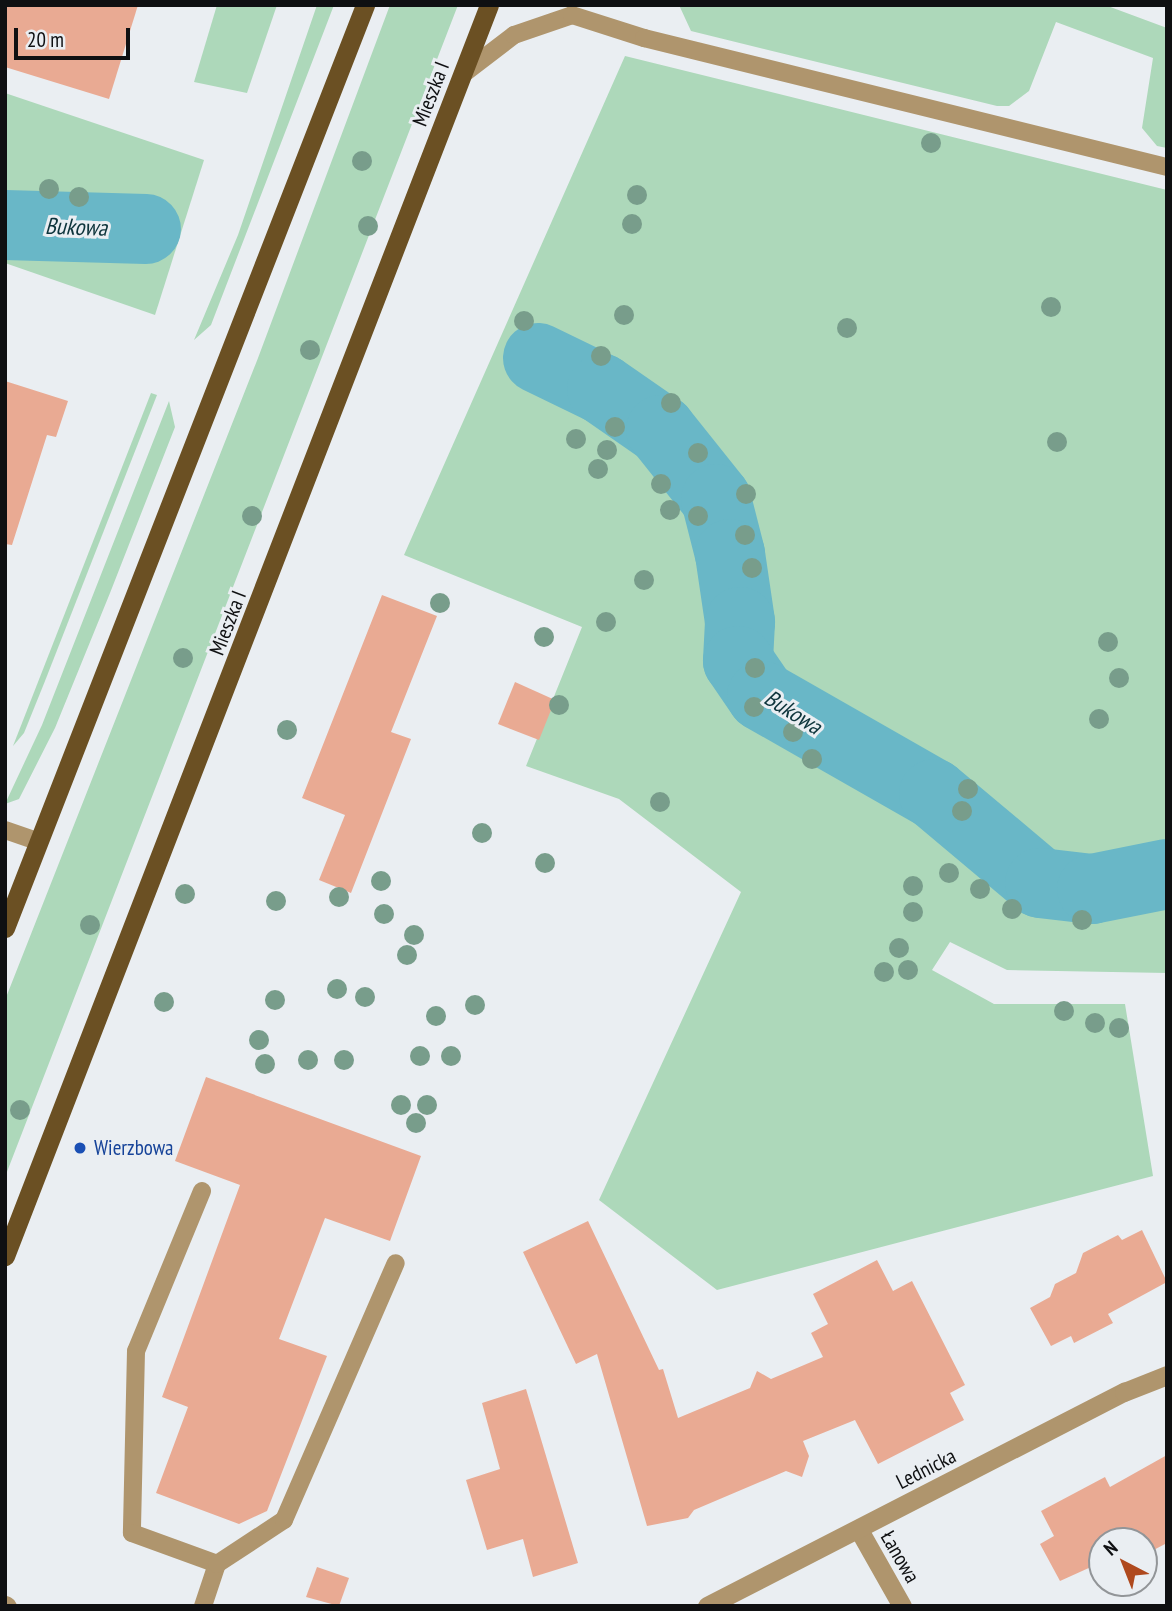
<!DOCTYPE html>
<html>
<head>
<meta charset="utf-8">
<style>
	body { margin:0 }
	#map { position:relative; width:1172px; height:1611px; overflow:hidden; background:#eaeef2; font-family:"PT Sans Narrow",sans-serif }
	div>[style] { position:absolute }
	.green>* { inset:0; background:#add8ba }
	.river>* { height:70px; margin:-35px; padding:0 35px; transform-origin:35px; border-radius:35px; background:#69b7c7 }
	.building>* { inset:0; background:#e9aa93 }
	.service>* { height:18px; margin:-9px; padding:0 9px; transform-origin:9px; border-radius:9px; background:#af956d }
	.minor>* { height:19px; margin:-9.5px; padding:0 9.5px; transform-origin:9.5px; border-radius:9.5px; background:#af956d }
	.primary>* { height:19px; margin:-9.5px; padding:0 9.5px; transform-origin:9.5px; border-radius:9.5px; background:#6b5023 }
	.trees>* { width:20px; height:20px; margin:-10px; border-radius:50%; background:#789d8b }
	.dots>* { width:19px; height:19px; translate:-50% -50%; box-sizing:border-box; border:4px solid #eaeef2; border-radius:50% }
	span { translate:-50% -50%; white-space:nowrap; text-align:center; line-height:1.15; -webkit-text-stroke:6px #eaeef2; paint-order:stroke }
	.street-label { font-size:21px; color:#0f1012 }
	.transit-label { font-size:21px; color:#164399 }
	.left { translate:0 -50%; text-align:left }
	.water-label { font-size:23px; color:#0d343b; font-style:italic }
	.frame { position:absolute; inset:0; border:7px solid #0f1012; pointer-events:none }
	.north { position:absolute; left:1088px; top:1527px; width:70px; height:70px; box-sizing:border-box; background:#eaeef2; border:2px solid #929598; border-radius:50%; rotate:318deg; font-size:19px; font-weight:700; line-height:28px; text-align:center; color:#0f1012 }
	.north::after { content:''; display:block; margin:auto; width:24px; height:32px; background:#af491e; clip-path:polygon(50% 0,100% 100%,50% 72%,0 100%) }
	.scale { position:absolute; left:14px; top:28px; width:116px; height:32px; box-sizing:border-box; border:4px solid #0f1012; border-top:0; padding-left:9px; font-size:21px; line-height:24px; white-space:nowrap; color:#0f1012; -webkit-text-stroke:5px #eaeef2; paint-order:stroke }
</style>
</head>
<body>
<div id="map">
	<div class="green">
		<div style="clip-path:polygon(217px 5px,277px 5px,247px 93px,194px 82px)"></div>
		<div style="clip-path:polygon(317px 5px,334px 5px,211px 325px,194px 340px,238px 235px)"></div>
		<div style="clip-path:polygon(390px 5px,458px 5px,5px 1177px,5px 1000px,258px 358px)"></div>
		<div style="clip-path:polygon(679px 5px,1105px 5px,1167px 28px,1167px 148px,1157px 146px,1142px 128px,1153px 58px,1056px 22px,1029px 91px,1009px 106px,997px 106px,691px 31px)"></div>
		<div style="clip-path:polygon(625px 56px,1167px 190px,1167px 973px,1007px 970px,950px 942px,932px 970px,994px 1004px,1125px 1004px,1153px 1176px,717px 1290px,599px 1200px,741px 892px,619px 799px,526px 766px,582px 627px,404px 555px)"></div>
		<div style="clip-path:polygon(5px 93px,204px 160px,155px 315px,5px 263px)"></div>
		<div style="clip-path:polygon(151px 393px,157px 395px,45px 681px,24px 733px,13px 746px)"></div>
		<div style="clip-path:polygon(169px 401px,175px 427px,110px 593px,55px 728px,19px 799px,5px 804px,42px 725px)"></div>
	</div>
	<div class="river">
		<div style="left:5px;top:225px;width:141px;rotate:1.6deg"></div>
		<div style="left:538px;top:358px;width:71px;rotate:25.8deg"></div>
		<div style="left:602px;top:389px;width:72px;rotate:34.8deg"></div>
		<div style="left:661px;top:430px;width:88px;rotate:51.4deg"></div>
		<div style="left:716px;top:499px;width:57px;rotate:75.7deg"></div>
		<div style="left:730px;top:554px;width:69px;rotate:81.6deg"></div>
		<div style="left:740px;top:622px;width:39px;rotate:93deg"></div>
		<div style="left:738px;top:661px;width:42px;rotate:55.6deg"></div>
		<div style="left:762px;top:696px;width:198px;rotate:29.7deg"></div>
		<div style="left:934px;top:794px;width:138px;rotate:40deg"></div>
		<div style="left:1040px;top:883px;width:52px;rotate:6.6deg"></div>
		<div style="left:1092px;top:889px;width:76px;rotate:-11.3deg"></div>
	</div>
	<div class="building">
		<div style="clip-path:polygon(5px 5px,138px 5px,109px 99px,5px 67px)"></div>
		<div style="clip-path:polygon(5px 381px,68px 401px,56px 437px,47px 435px,12px 545px,5px 544px)"></div>
		<div style="clip-path:polygon(382px 595px,437px 616px,391px 732px,411px 739px,351px 893px,319px 880px,345px 815px,302px 798px)"></div>
		<div style="clip-path:polygon(515px 682px,555px 700px,539px 740px,498px 724px)"></div>
		<div style="clip-path:polygon(206px 1077px,421px 1156px,390px 1241px,325px 1218px,279px 1339px,327px 1356px,267px 1511px,239px 1524px,156px 1493px,188px 1407px,162px 1397px,240px 1185px,175px 1161px)"></div>
		<div style="clip-path:polygon(588px 1221px,659px 1370px,663px 1369px,678px 1418px,750px 1388px,757px 1371px,771px 1379px,823px 1357px,811px 1333px,828px 1324px,813px 1294px,877px 1260px,893px 1291px,912px 1281px,965px 1385px,950px 1393px,964px 1420px,878px 1464px,855px 1420px,803px 1441px,809px 1456px,802px 1477px,786px 1471px,694px 1510px,688px 1518px,647px 1526px,597px 1354px,576px 1364px,523px 1252px)"></div>
		<div style="clip-path:polygon(1142px 1230px,1167px 1282px,1108px 1314px,1113px 1323px,1074px 1343px,1071px 1336px,1051px 1346px,1030px 1308px,1050px 1297px,1055px 1284px,1076px 1273px,1083px 1253px,1118px 1235px,1122px 1240px)"></div>
		<div style="clip-path:polygon(526px 1389px,578px 1563px,533px 1577px,523px 1539px,487px 1550px,466px 1480px,500px 1469px,482px 1403px)"></div>
		<div style="clip-path:polygon(1167px 1455px,1167px 1543px,1144px 1555px,1144px 1541px,1102px 1541px,1102px 1562px,1060px 1581px,1040px 1544px,1054px 1536px,1041px 1511px,1105px 1477px,1110px 1487px)"></div>
		<div style="clip-path:polygon(317px 1567px,349px 1578px,339px 1606px,306px 1597px)"></div>
	</div>
	<div class="service">
		<div style="left:463px;top:74px;width:64px;rotate:-37.4deg"></div>
		<div style="left:514px;top:35px;width:61px;rotate:-19deg"></div>
		<div style="left:572px;top:15px;width:76px;rotate:17.7deg"></div>
		<div style="left:644px;top:38px;width:539px;rotate:13.86deg"></div>
		<div style="left:5px;top:830px;width:36px;rotate:19deg"></div>
		<div style="left:202px;top:1191px;width:173px;rotate:112.4deg"></div>
		<div style="left:136px;top:1351px;width:182px;rotate:91.3deg"></div>
		<div style="left:132px;top:1533px;width:90px;rotate:20deg"></div>
		<div style="left:217px;top:1564px;width:44px;rotate:108.4deg"></div>
		<div style="left:217px;top:1564px;width:80px;rotate:-33.3deg"></div>
		<div style="left:284px;top:1520px;width:280px;rotate:-66.5deg"></div>
	</div>
	<div class="minor">
		<div style="left:859px;top:1530px;width:87px;rotate:60.5deg"></div>
		<div style="left:5px;top:1605px;width:2px;rotate:27deg"></div>
		<div style="left:707px;top:1606px;width:469px;rotate:-27.2deg"></div>
		<div style="left:1124px;top:1392px;width:46px;rotate:-21.6deg"></div>
	</div>
	<div class="primary">
		<div style="left:5px;top:928px;width:991px;rotate:-68.69deg"></div>
		<div style="left:5px;top:1256px;width:1341px;rotate:-68.85deg"></div>
	</div>
	<div class="trees">
		<div style="left:931px;top:143px"></div>
		<div style="left:362px;top:161px"></div>
		<div style="left:49px;top:189px"></div>
		<div style="left:637px;top:195px"></div>
		<div style="left:79px;top:197px"></div>
		<div style="left:632px;top:224px"></div>
		<div style="left:368px;top:226px"></div>
		<div style="left:1051px;top:307px"></div>
		<div style="left:624px;top:315px"></div>
		<div style="left:524px;top:321px"></div>
		<div style="left:847px;top:328px"></div>
		<div style="left:310px;top:350px"></div>
		<div style="left:601px;top:356px"></div>
		<div style="left:671px;top:403px"></div>
		<div style="left:615px;top:427px"></div>
		<div style="left:576px;top:439px"></div>
		<div style="left:1057px;top:442px"></div>
		<div style="left:607px;top:450px"></div>
		<div style="left:698px;top:453px"></div>
		<div style="left:598px;top:469px"></div>
		<div style="left:661px;top:484px"></div>
		<div style="left:746px;top:494px"></div>
		<div style="left:670px;top:510px"></div>
		<div style="left:252px;top:516px"></div>
		<div style="left:698px;top:516px"></div>
		<div style="left:745px;top:535px"></div>
		<div style="left:752px;top:568px"></div>
		<div style="left:644px;top:580px"></div>
		<div style="left:440px;top:603px"></div>
		<div style="left:606px;top:622px"></div>
		<div style="left:544px;top:637px"></div>
		<div style="left:1108px;top:642px"></div>
		<div style="left:183px;top:658px"></div>
		<div style="left:755px;top:668px"></div>
		<div style="left:1119px;top:678px"></div>
		<div style="left:559px;top:705px"></div>
		<div style="left:754px;top:707px"></div>
		<div style="left:1099px;top:719px"></div>
		<div style="left:287px;top:730px"></div>
		<div style="left:793px;top:732px"></div>
		<div style="left:812px;top:759px"></div>
		<div style="left:968px;top:789px"></div>
		<div style="left:660px;top:802px"></div>
		<div style="left:962px;top:811px"></div>
		<div style="left:482px;top:833px"></div>
		<div style="left:545px;top:863px"></div>
		<div style="left:949px;top:873px"></div>
		<div style="left:381px;top:881px"></div>
		<div style="left:913px;top:886px"></div>
		<div style="left:980px;top:889px"></div>
		<div style="left:185px;top:894px"></div>
		<div style="left:339px;top:897px"></div>
		<div style="left:276px;top:901px"></div>
		<div style="left:1012px;top:909px"></div>
		<div style="left:913px;top:912px"></div>
		<div style="left:384px;top:914px"></div>
		<div style="left:1082px;top:920px"></div>
		<div style="left:90px;top:925px"></div>
		<div style="left:414px;top:935px"></div>
		<div style="left:899px;top:948px"></div>
		<div style="left:407px;top:955px"></div>
		<div style="left:908px;top:970px"></div>
		<div style="left:884px;top:972px"></div>
		<div style="left:337px;top:989px"></div>
		<div style="left:365px;top:997px"></div>
		<div style="left:275px;top:1000px"></div>
		<div style="left:164px;top:1002px"></div>
		<div style="left:475px;top:1005px"></div>
		<div style="left:1064px;top:1011px"></div>
		<div style="left:436px;top:1016px"></div>
		<div style="left:1095px;top:1023px"></div>
		<div style="left:1119px;top:1028px"></div>
		<div style="left:259px;top:1040px"></div>
		<div style="left:420px;top:1056px"></div>
		<div style="left:451px;top:1056px"></div>
		<div style="left:308px;top:1060px"></div>
		<div style="left:344px;top:1060px"></div>
		<div style="left:265px;top:1064px"></div>
		<div style="left:401px;top:1105px"></div>
		<div style="left:427px;top:1105px"></div>
		<div style="left:20px;top:1110px"></div>
		<div style="left:416px;top:1123px"></div>
	</div>
	<div class="dots">
		<div style="left:80px;top:1148px;background:#1a4fb4"></div>
	</div>
	<div class="street-label">
		<span style="left:431px;top:94px;rotate:-69deg">Mieszka I</span>
		<span style="left:228px;top:623px;rotate:-69deg">Mieszka I</span>
		<span style="left:926px;top:1469px;rotate:-27deg">Lednicka</span>
		<span style="left:900px;top:1557px;rotate:60deg">Łanowa</span>
	</div>
	<div class="transit-label">
		<span class="left" style="left:94px;top:1148px">Wierzbowa</span>
	</div>
	<div class="water-label">
		<span style="left:76px;top:227px;rotate:2deg">Bukowa</span>
		<span style="left:793px;top:712px;rotate:32deg">Bukowa</span>
	</div>
	<div class="frame"></div>
	<div class="north">N</div>
	<div class="scale">20 m</div>
</div>
</body>
</html>
